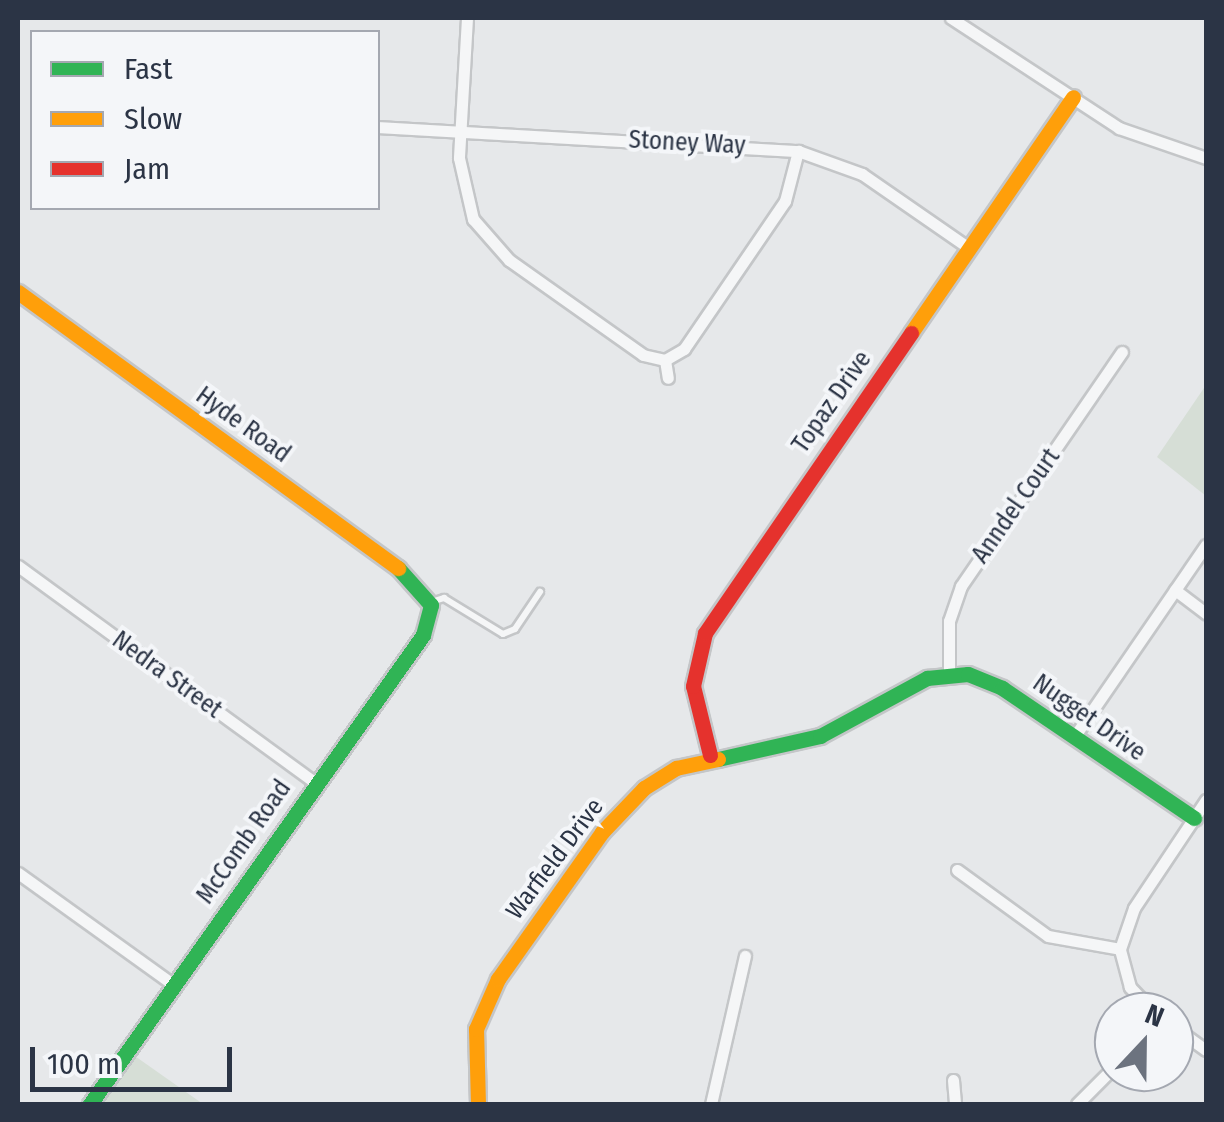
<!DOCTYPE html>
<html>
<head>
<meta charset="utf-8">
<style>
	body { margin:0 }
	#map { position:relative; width:1224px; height:1122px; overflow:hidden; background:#e6e8ea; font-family:"Fira Sans Condensed",sans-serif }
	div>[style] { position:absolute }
	.green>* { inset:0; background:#d6ded6 }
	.roads { filter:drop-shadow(2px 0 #c4c6c8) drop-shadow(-2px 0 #c4c6c8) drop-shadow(0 2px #c4c6c8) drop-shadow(0 -2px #c4c6c8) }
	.lane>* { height:6px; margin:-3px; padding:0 3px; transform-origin:3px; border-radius:3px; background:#f5f6f7 }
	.street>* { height:11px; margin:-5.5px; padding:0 5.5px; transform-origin:5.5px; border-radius:5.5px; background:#f5f6f7 }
	.fast>* { height:15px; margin:-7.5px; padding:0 7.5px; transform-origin:7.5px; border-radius:7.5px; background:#30b455 }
	.slow>* { height:15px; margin:-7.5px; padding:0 7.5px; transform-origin:7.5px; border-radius:7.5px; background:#ff9f0a }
	.jam>* { height:15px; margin:-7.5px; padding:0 7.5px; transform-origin:7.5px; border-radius:7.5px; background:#e5322d }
	span { translate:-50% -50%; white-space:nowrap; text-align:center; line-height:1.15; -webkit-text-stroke:8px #f4f6f9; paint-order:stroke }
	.street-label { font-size:25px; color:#2b3445 }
	.frame { position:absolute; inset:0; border:20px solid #2b3445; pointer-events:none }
	.legend { position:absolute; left:30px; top:30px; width:350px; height:180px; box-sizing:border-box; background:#f4f6f9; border:2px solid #a4a8b1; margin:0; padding:12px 18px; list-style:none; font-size:30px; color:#2b3445 }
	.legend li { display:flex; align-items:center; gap:20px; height:50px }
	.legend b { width:50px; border:2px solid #a4a8b1 }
	.north { position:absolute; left:1094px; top:992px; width:100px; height:100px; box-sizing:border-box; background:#f4f6f9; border:2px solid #a4a8b1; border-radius:50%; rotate:22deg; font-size:28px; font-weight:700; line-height:40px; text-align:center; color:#2b3445 }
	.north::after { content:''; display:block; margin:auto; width:35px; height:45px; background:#6c737f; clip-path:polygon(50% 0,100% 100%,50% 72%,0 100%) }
	.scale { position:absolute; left:30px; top:1047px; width:202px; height:45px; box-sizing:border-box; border:5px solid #2b3445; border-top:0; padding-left:12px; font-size:30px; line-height:35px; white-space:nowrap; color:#2b3445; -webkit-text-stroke:8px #f4f6f9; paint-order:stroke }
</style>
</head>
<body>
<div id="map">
	<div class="green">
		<div style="clip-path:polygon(1206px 385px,1206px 496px,1157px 457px)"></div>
		<div style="clip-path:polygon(132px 1054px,203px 1104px,97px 1104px)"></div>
	</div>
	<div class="roads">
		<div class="lane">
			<div style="left:431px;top:602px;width:14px;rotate:-17deg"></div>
			<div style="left:444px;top:598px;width:69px;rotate:31.4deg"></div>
			<div style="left:503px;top:634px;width:13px;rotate:-23deg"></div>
			<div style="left:515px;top:629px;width:45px;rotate:-56deg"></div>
		</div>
		<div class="street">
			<div style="left:467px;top:18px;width:140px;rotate:93.3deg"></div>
			<div style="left:459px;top:158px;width:63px;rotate:77.1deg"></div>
			<div style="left:473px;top:219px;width:55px;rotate:48.7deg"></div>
			<div style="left:509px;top:260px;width:164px;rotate:35.3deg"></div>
			<div style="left:643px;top:355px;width:23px;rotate:13deg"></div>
			<div style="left:951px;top:18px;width:201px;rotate:33.2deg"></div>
			<div style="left:1119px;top:128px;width:92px;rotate:19deg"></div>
			<div style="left:378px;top:127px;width:421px;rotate:3.3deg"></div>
			<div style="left:798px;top:151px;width:68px;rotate:19.8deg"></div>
			<div style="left:862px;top:174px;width:130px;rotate:34.7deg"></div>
			<div style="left:665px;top:360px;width:22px;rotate:-30deg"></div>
			<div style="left:684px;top:349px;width:179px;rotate:-55.7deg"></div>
			<div style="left:785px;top:201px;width:52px;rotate:-75.4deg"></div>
			<div style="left:665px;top:360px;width:18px;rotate:81deg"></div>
			<div style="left:18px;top:566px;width:369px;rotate:36.1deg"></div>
			<div style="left:1175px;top:590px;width:39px;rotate:37deg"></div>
			<div style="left:949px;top:673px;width:52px;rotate:-90deg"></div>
			<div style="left:949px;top:621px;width:37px;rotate:-71deg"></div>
			<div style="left:961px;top:586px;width:284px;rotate:-55.5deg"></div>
			<div style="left:1074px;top:737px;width:233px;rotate:-55.5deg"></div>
			<div style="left:957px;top:870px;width:112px;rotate:36deg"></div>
			<div style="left:1048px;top:936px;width:73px;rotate:10.2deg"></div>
			<div style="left:18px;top:873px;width:192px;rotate:35.7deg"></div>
			<div style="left:1154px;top:1012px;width:35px;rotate:-134deg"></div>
			<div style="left:1130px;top:987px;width:39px;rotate:-105deg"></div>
			<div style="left:1120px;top:949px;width:43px;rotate:-71.1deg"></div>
			<div style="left:1134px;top:908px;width:130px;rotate:-56.3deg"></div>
			<div style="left:1174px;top:1027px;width:39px;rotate:36deg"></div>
			<div style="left:953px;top:1080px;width:24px;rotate:85deg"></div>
			<div style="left:711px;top:1104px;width:152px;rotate:-77.1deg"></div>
			<div style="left:1077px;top:1104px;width:52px;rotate:-45deg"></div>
		</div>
		<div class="fast">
			<div style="left:718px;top:759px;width:105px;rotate:-12.7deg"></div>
			<div style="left:820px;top:736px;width:122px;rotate:-28.5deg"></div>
			<div style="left:927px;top:678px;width:41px;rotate:-5.6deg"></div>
			<div style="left:968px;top:674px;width:37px;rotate:22deg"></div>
			<div style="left:1002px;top:688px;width:232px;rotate:34.1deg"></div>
			<div style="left:90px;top:1104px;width:575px;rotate:-54.62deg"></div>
			<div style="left:423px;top:635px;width:31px;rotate:-75deg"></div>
			<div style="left:431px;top:605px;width:50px;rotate:-131.7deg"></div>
		</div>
		<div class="slow">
			<div style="left:18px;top:292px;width:470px;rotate:36deg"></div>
			<div style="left:911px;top:333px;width:286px;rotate:-55.5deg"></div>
			<div style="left:478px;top:1104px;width:75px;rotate:-91.5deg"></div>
			<div style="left:476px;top:1029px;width:55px;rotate:-66.3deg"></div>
			<div style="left:498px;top:979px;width:180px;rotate:-54.7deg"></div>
			<div style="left:602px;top:832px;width:61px;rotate:-46.3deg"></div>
			<div style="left:644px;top:788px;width:38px;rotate:-32deg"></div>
			<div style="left:676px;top:768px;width:43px;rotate:-12.1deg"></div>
		</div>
		<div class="jam">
			<div style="left:710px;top:755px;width:71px;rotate:-103.8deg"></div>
			<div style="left:693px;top:686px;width:54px;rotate:-77.2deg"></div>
			<div style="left:705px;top:633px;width:364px;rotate:-55.5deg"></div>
		</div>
	</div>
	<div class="street-label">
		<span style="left:687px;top:143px;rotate:3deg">Stoney Way</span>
		<span style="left:832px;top:402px;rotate:-55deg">Topaz Drive</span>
		<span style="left:243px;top:425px;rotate:36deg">Hyde Road</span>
		<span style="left:1016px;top:506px;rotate:-55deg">Anndel Court</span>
		<span style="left:167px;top:675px;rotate:36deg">Nedra Street</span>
		<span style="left:1089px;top:718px;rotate:35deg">Nugget Drive</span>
		<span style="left:244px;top:842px;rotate:-55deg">McComb Road</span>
		<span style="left:555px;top:859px;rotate:-53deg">Warfield Drive</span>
	</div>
	<div class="frame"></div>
	<ul class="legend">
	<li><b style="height:12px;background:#30b455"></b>Fast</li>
	<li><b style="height:12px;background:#ff9f0a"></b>Slow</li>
	<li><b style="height:12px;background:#e5322d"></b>Jam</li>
	</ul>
	<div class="north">N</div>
	<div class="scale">100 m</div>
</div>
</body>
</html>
